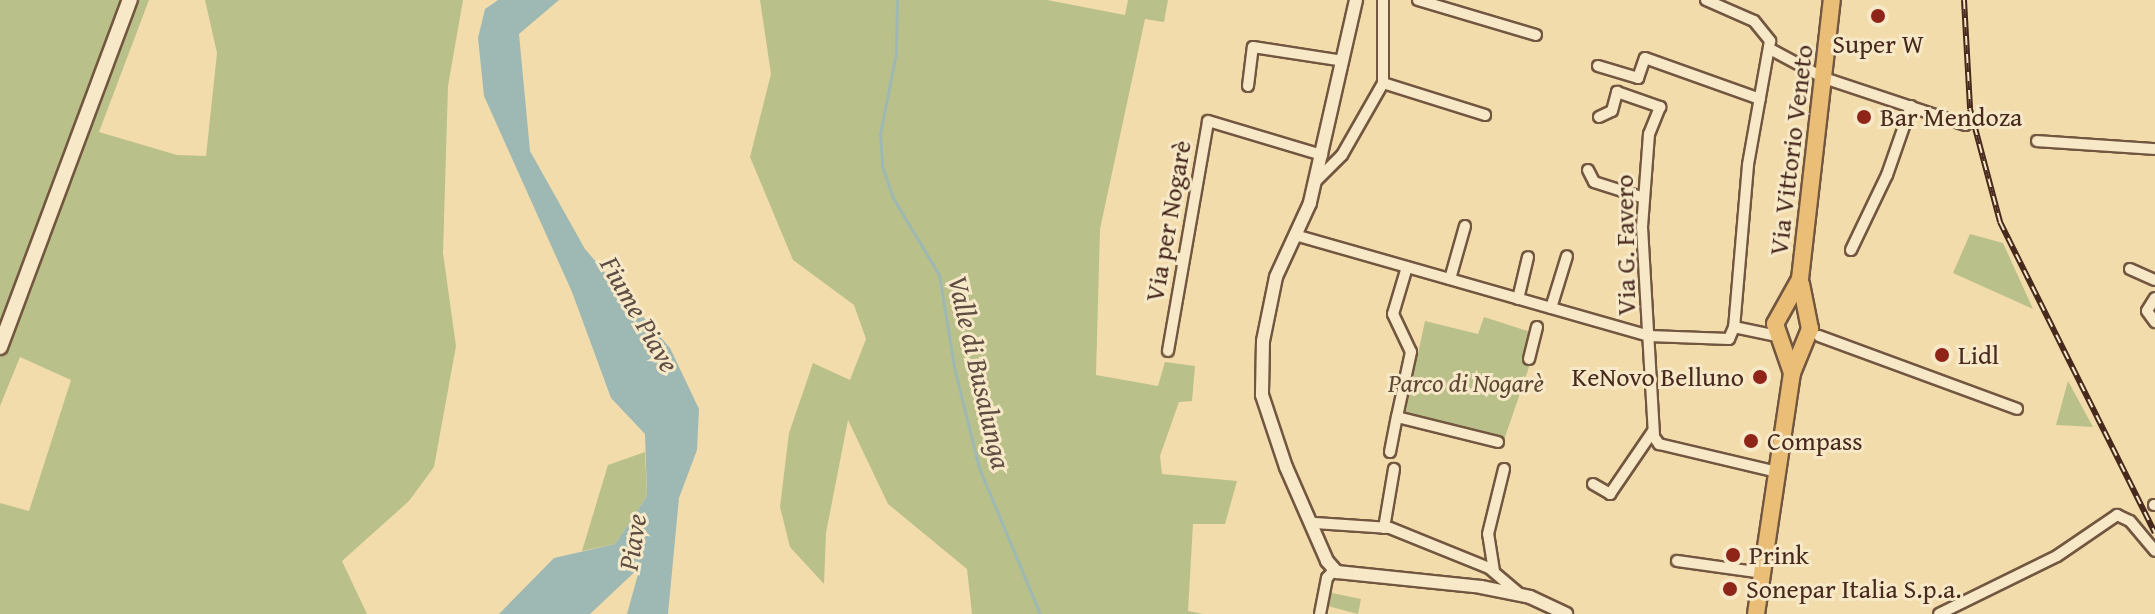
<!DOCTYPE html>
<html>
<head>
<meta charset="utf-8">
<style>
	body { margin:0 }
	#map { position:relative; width:2155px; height:614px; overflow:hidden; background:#f3dcab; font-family:"Gentium Book Plus",serif }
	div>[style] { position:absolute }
	.green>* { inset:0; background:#bac089 }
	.water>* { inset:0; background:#9eb9b3 }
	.stream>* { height:3px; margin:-1.5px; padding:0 1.5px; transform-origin:1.5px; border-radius:1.5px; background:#9eb9b3 }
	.roads { filter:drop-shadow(2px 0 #725640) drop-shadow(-2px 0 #725640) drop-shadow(0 2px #725640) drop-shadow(0 -2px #725640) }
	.minor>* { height:10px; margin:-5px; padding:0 5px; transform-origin:5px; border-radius:5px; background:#f7e8c8 }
	.tertiary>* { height:12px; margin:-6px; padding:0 6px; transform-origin:6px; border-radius:6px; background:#f7e8c8 }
	.secondary>* { height:14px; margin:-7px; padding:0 7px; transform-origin:7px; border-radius:7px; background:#f7e8c8 }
	.primary>* { height:16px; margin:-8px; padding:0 8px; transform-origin:8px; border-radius:8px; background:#eabe76 }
	.rail>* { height:6px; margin-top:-3px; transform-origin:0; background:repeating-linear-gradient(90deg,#f7e8c8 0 9px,#47291d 0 18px); box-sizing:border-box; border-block:2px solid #47291d }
	.dots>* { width:22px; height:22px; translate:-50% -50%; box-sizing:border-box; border:4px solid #f7e8c8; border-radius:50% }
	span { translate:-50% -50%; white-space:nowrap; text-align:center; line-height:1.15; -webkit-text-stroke:6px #f7e8c8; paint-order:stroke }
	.poi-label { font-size:26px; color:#47291d }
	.left { translate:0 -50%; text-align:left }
	.right { translate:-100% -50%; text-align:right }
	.street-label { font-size:26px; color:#47291d }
	.park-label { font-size:26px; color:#5e4733; font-style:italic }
	.water-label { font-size:28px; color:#5d4d42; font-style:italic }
</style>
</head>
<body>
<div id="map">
	<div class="green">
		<div style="clip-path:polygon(0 0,149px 0,99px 132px,177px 155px,206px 156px,217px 53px,205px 0,463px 0,448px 86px,443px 253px,456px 346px,434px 467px,409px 501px,342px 561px,367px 614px,0 614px,0 503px,29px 511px,71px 380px,20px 357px,0 406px)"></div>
		<div style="clip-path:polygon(760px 0,1047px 0,1125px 15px,1128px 0,1168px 0,1164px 22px,1145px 19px,1100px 229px,1096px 375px,1158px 386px,1165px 362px,1195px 366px,1192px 401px,1179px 402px,1160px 456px,1162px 474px,1237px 481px,1225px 524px,1193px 524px,1188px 611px,1203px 614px,972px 614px,967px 569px,888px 504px,848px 420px,826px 533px,824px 584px,790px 547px,780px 507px,789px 433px,813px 363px,850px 380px,866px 339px,854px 305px,793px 260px,750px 157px,771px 74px)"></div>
		<div style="clip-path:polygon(1970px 234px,2003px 243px,2033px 309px,1953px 273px)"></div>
		<div style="clip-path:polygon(1484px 317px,1540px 335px,1503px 443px,1404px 419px,1425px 321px,1478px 334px)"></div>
		<div style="clip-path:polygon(2068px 381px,2093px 427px,2056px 425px)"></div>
		<div style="clip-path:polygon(645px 452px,647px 496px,615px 544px,582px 551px,608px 465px)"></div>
		<div style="clip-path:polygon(1322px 591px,1361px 599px,1358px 614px,1320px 604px)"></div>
	</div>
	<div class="water">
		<div style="clip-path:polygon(498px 0,559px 0,519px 34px,530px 151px,585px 249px,670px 348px,699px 409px,697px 450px,679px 498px,668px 614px,627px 614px,640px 567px,590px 614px,499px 614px,554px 558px,615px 544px,647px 496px,645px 434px,611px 398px,572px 292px,484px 96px,478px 38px,485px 9px)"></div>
	</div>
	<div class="stream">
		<div style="left:897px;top:0;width:53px;rotate:91.1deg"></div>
		<div style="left:896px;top:53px;width:83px;rotate:101.2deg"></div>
		<div style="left:880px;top:134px;width:32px;rotate:86deg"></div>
		<div style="left:882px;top:166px;width:34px;rotate:71deg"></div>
		<div style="left:893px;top:198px;width:90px;rotate:59.1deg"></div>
		<div style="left:939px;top:275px;width:93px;rotate:80.7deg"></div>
		<div style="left:954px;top:367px;width:104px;rotate:76.1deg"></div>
		<div style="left:979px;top:468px;width:158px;rotate:67.3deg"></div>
	</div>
	<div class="roads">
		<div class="minor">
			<div style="left:1418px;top:0;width:123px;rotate:16.5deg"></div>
			<div style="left:1706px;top:0;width:52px;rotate:23.6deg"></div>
			<div style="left:1754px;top:21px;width:26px;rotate:51deg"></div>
			<div style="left:1770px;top:41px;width:126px;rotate:100.1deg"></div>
			<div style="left:1748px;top:165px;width:163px;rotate:94.9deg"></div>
			<div style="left:1770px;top:49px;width:61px;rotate:28.2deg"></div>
			<div style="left:1824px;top:78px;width:149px;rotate:18.4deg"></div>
			<div style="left:1598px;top:66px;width:42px;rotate:16.7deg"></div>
			<div style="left:1638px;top:78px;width:21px;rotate:-71deg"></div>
			<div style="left:1645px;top:58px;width:122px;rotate:19.6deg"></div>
			<div style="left:1383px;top:83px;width:107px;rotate:17.4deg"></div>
			<div style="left:1248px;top:86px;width:39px;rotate:-83deg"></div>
			<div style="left:1253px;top:47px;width:91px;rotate:8.8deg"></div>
			<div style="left:1599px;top:117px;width:14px;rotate:-25deg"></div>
			<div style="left:1612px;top:111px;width:20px;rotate:-75deg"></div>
			<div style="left:1617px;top:92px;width:46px;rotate:19.2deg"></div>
			<div style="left:1660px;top:107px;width:29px;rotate:112deg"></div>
			<div style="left:1649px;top:134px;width:93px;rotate:94.3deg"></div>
			<div style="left:1642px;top:227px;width:210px;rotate:86.7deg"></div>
			<div style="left:1654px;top:437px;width:9px;rotate:54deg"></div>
			<div style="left:1659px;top:444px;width:121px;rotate:13.3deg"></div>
			<div style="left:2037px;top:141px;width:118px;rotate:3.9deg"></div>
			<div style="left:1588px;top:170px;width:13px;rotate:63deg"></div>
			<div style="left:1594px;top:182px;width:52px;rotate:17.7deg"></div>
			<div style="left:1315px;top:182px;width:38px;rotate:-45deg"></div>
			<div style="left:1342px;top:155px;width:83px;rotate:-60.3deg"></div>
			<div style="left:1383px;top:83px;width:83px;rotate:-90deg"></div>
			<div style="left:1295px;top:235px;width:368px;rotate:15.9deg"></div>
			<div style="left:1649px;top:336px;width:80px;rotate:2.1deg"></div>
			<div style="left:1729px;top:339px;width:13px;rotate:-67deg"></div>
			<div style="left:1734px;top:327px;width:44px;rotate:11.8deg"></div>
			<div style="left:1851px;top:250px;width:83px;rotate:-64.4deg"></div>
			<div style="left:1887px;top:175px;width:73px;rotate:-70.8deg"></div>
			<div style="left:1407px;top:267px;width:49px;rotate:106.6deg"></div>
			<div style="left:1393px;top:314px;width:42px;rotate:64.7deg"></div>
			<div style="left:1411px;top:352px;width:66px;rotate:102.2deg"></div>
			<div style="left:1397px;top:417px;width:104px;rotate:13.9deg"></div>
			<div style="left:2130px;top:269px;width:27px;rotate:24deg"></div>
			<div style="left:1450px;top:279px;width:55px;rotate:-74.2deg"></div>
			<div style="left:2155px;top:298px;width:15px;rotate:122deg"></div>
			<div style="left:2147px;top:311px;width:14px;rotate:54deg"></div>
			<div style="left:1518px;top:299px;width:43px;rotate:-76.6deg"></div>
			<div style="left:1551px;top:308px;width:54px;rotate:-72.9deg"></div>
			<div style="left:1819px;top:336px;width:211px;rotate:20.2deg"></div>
			<div style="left:1168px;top:351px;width:233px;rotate:-80.1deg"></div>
			<div style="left:1208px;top:121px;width:119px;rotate:16.6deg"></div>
			<div style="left:1529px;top:359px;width:33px;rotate:-76deg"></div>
			<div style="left:1390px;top:452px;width:36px;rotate:-79deg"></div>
			<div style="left:1593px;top:484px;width:20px;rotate:30deg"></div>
			<div style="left:1610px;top:494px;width:76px;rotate:-55.7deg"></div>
			<div style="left:2154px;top:505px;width:1px"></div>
			<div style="left:1315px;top:523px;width:75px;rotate:3.8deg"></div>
			<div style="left:1390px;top:528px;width:107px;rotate:22deg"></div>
			<div style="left:1489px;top:568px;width:43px;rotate:40.3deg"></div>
			<div style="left:1384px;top:528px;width:60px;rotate:-80.4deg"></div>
			<div style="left:1677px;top:561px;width:86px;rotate:8deg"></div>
			<div style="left:1494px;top:571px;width:37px;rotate:-99deg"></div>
			<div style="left:1488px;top:534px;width:67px;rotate:-76.2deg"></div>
			<div style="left:1320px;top:614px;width:37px;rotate:-79deg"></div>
			<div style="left:1327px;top:578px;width:11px;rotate:-49deg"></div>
			<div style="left:1939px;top:614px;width:131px;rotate:-26.2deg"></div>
			<div style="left:2057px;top:556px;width:73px;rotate:-34.3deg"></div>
			<div style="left:2117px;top:515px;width:14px;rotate:25deg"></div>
			<div style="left:2130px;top:521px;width:39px;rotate:50deg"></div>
		</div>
		<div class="tertiary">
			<div style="left:1356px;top:0;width:208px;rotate:102.8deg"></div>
			<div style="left:1310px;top:203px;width:81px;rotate:114.7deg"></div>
			<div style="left:1276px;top:277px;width:65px;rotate:101.5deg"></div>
			<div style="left:1263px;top:341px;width:54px;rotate:91.1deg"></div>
			<div style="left:1262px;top:395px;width:76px;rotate:71.6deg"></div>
			<div style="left:1286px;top:467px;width:103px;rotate:66.4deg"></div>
			<div style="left:1327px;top:561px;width:15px;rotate:48deg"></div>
			<div style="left:1337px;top:572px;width:145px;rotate:5.9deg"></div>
			<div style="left:1481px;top:587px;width:50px;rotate:11.5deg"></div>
			<div style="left:1530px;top:597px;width:40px;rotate:25deg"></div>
		</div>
		<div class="secondary">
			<div style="left:0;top:347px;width:371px;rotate:-69.5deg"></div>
		</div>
		<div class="primary">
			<div style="left:1792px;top:373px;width:52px;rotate:-109.1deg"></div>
			<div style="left:1775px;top:324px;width:51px;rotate:-60.9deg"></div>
			<div style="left:1800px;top:279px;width:281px;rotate:-83.5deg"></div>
			<div style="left:1756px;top:614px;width:244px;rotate:-81.5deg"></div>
			<div style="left:1792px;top:373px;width:48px;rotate:-67.8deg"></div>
			<div style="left:1810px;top:329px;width:46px;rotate:-101.3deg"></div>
		</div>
	</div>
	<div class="rail">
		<div style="left:1964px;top:0;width:109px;rotate:86.8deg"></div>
		<div style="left:1970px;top:109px;width:117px;rotate:75.1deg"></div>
		<div style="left:2000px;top:222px;width:347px;rotate:63.5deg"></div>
	</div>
	<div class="dots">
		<div style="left:1878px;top:16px;background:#8f2418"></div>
		<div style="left:1864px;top:117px;background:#8f2418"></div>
		<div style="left:1942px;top:355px;background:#8f2418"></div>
		<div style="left:1760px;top:377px;background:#8f2418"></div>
		<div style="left:1751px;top:441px;background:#8f2418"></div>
		<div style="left:1733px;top:555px;background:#8f2418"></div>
		<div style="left:1730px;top:589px;background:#8f2418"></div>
	</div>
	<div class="poi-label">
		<span style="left:1878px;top:44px">Super W</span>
		<span class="left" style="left:1880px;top:117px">Bar Mendoza</span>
		<span class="left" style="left:1958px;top:355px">Lidl</span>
		<span class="right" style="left:1744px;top:377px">KeNovo Belluno</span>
		<span class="left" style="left:1767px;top:441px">Compass</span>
		<span class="left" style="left:1749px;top:555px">Prink</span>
		<span class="left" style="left:1746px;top:589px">Sonepar Italia S.p.a.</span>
	</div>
	<div class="street-label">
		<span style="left:1791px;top:150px;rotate:-83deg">Via Vittorio Veneto</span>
		<span style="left:1168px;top:221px;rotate:-80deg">Via per Nogarè</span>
		<span style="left:1625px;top:245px;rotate:-91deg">Via G. Favero</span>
	</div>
	<div class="park-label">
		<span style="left:1466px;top:383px">Parco di Nogarè</span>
	</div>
	<div class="water-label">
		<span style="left:640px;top:314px;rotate:60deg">Fiume Piave</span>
		<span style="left:980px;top:372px;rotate:77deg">Valle di Busalunga</span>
		<span style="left:632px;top:542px;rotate:-81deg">Piave</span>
	</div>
</div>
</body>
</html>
